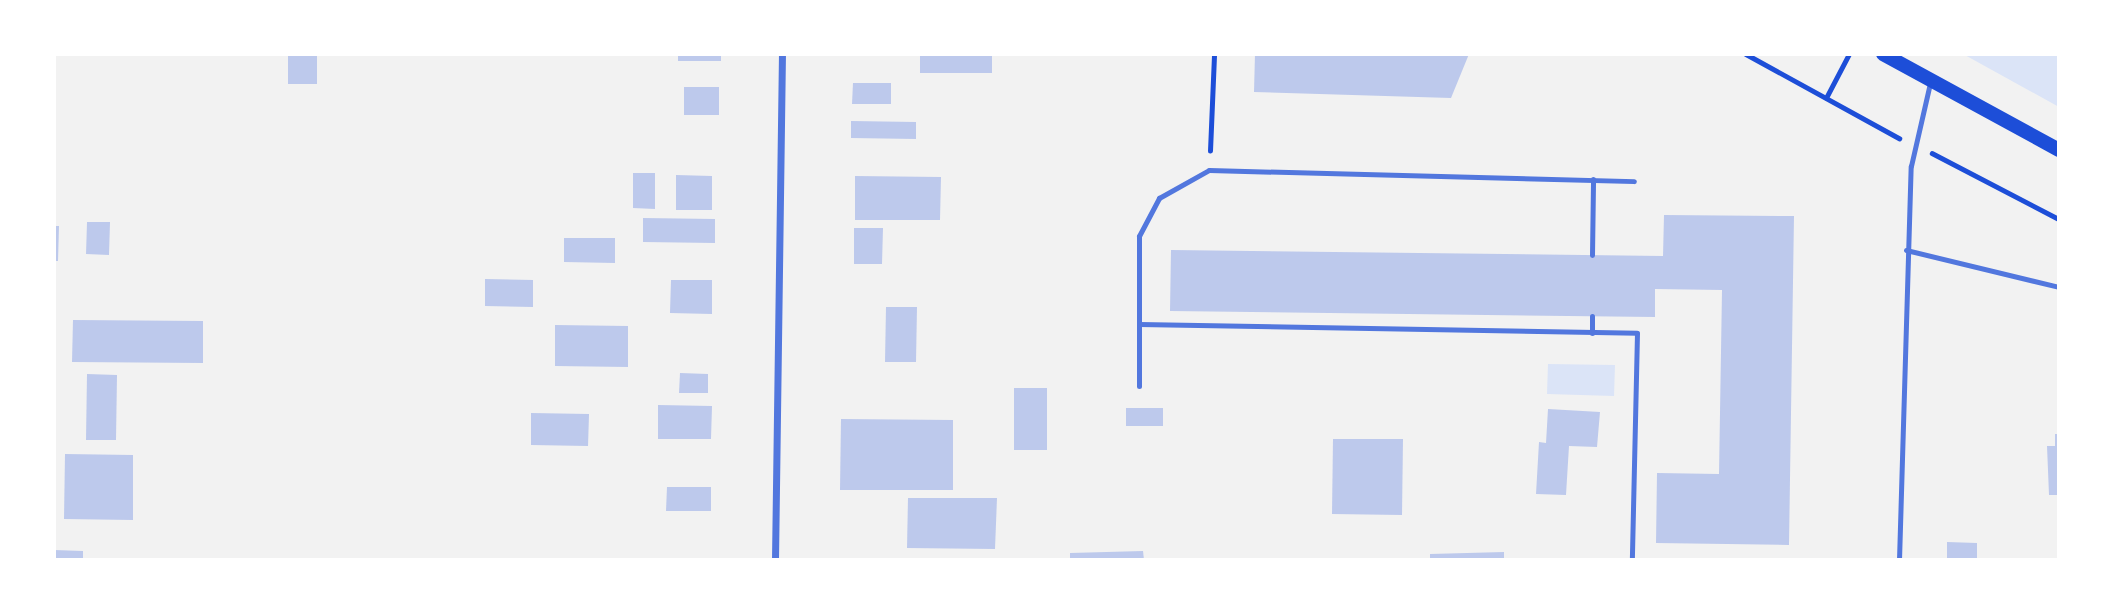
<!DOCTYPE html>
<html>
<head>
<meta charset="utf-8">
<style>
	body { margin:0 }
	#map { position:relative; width:2113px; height:614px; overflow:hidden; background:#f2f2f2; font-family:Georgia,serif }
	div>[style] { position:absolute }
	.green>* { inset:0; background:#dbe4f7 }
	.building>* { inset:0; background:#bdc9ec }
	.path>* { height:4.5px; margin:-2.25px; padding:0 2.25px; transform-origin:2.25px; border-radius:2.25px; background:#1d4ed8 }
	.service>* { height:5px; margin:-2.5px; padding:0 2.5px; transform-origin:2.5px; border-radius:2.5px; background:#5277de }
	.minor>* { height:7px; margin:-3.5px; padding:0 3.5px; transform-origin:3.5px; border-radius:3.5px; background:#5277de }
	.secondary>* { height:14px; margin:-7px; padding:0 7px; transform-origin:7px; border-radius:7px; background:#1d4ed8 }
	span { translate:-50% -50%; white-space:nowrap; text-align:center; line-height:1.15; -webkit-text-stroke:5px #fff; paint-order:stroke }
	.frame { position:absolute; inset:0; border:56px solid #fff; pointer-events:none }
</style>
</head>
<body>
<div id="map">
	<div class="green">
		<div style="clip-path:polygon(1963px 54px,2059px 54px,2059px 107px)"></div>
		<div style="clip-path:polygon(1548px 364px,1615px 365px,1614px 396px,1547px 394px)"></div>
	</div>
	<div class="building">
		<div style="clip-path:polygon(288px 54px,317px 54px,317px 84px,288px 84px)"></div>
		<div style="clip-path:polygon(678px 54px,721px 54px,721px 61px,678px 61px)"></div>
		<div style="clip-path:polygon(920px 54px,992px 54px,992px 73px,920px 73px)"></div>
		<div style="clip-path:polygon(1255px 54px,1469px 54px,1451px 98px,1254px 92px)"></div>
		<div style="clip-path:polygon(853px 83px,891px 83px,891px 104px,852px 104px)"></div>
		<div style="clip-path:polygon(684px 87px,719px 87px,719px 115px,684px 115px)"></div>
		<div style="clip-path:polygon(851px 121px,916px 122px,916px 139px,851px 138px)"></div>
		<div style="clip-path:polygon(633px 173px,655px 173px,655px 209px,633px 208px)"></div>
		<div style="clip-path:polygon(676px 175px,712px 176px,712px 210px,676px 210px)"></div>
		<div style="clip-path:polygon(855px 176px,941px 177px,940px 220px,855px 220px)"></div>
		<div style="clip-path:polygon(1664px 215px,1794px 216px,1789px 545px,1656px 543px,1657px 473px,1719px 474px,1722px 290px,1655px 289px,1655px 317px,1170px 311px,1171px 250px,1663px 256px)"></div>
		<div style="clip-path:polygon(643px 218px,715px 219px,715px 243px,643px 242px)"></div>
		<div style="clip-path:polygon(87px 222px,110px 222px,109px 255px,86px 254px)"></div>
		<div style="clip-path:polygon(54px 226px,59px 226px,58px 261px,54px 261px)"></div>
		<div style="clip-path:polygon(854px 228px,883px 228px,882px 264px,854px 264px)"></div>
		<div style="clip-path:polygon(564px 238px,615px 238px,615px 263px,564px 262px)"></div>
		<div style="clip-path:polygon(485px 279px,533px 280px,533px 307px,485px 306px)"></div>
		<div style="clip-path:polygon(671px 280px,712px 280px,712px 314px,670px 313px)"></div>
		<div style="clip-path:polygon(886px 307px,917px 307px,916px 362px,885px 362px)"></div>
		<div style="clip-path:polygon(73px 320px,203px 321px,203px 363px,72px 362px)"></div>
		<div style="clip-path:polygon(555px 325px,628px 326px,628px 367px,555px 366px)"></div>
		<div style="clip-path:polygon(680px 373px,708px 374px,708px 393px,679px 393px)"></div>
		<div style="clip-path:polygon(87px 374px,117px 375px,116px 440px,86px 440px)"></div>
		<div style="clip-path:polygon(1014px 388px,1047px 388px,1047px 450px,1014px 450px)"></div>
		<div style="clip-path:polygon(658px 405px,712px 406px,711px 439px,658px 439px)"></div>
		<div style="clip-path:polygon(1126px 408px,1163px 408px,1163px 426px,1126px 426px)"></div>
		<div style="clip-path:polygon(1548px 409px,1600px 412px,1597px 447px,1569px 446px,1566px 495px,1536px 494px,1539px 442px,1546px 443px)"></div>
		<div style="clip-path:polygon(531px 413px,589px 414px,588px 446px,531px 445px)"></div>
		<div style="clip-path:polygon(841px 419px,953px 420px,953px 490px,840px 490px)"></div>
		<div style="clip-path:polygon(2055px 434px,2059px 434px,2059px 495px,2049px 495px,2047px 446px,2055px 446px)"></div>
		<div style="clip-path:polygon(1333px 439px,1403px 439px,1402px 515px,1332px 514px)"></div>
		<div style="clip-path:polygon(65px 454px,133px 455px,133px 520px,64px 519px)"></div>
		<div style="clip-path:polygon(667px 487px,711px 487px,711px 511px,666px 511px)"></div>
		<div style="clip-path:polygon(908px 498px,997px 498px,995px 549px,907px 548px)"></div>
		<div style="clip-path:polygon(1947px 542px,1977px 543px,1977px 560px,1947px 560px)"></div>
		<div style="clip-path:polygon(54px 550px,83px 551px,83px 560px,54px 560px)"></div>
		<div style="clip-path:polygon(1143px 551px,1144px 560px,1070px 560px,1070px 553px)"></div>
		<div style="clip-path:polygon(1504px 552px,1504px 560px,1430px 560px,1430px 554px)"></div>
	</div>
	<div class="path">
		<div style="left:1746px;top:54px;width:175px;rotate:28.8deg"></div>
		<div style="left:1826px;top:98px;width:50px;rotate:-62.4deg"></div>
		<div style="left:1210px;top:151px;width:97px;rotate:-87.6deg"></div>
		<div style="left:1932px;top:153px;width:143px;rotate:27.5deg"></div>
	</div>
	<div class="service">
		<div style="left:1906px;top:250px;width:157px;rotate:13.6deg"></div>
		<div style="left:1592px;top:255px;width:76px;rotate:-89.2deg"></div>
		<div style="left:1139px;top:324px;width:498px;rotate:1deg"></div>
		<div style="left:1637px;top:333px;width:227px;rotate:91.3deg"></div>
		<div style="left:1592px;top:333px;width:17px;rotate:-90deg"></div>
		<div style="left:1139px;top:386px;width:150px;rotate:-90deg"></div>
		<div style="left:1139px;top:236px;width:43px;rotate:-62.2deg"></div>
		<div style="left:1159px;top:198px;width:57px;rotate:-29.2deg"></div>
		<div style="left:1209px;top:170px;width:425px;rotate:1.5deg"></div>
		<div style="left:1899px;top:560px;width:394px;rotate:-88.3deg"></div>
		<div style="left:1911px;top:166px;width:85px;rotate:-77.1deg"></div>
	</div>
	<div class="minor">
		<div style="left:775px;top:560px;width:506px;rotate:-89.21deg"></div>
	</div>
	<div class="secondary">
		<div style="left:1883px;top:54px;width:200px;rotate:28.6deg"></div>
	</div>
	<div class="frame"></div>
</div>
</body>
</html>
